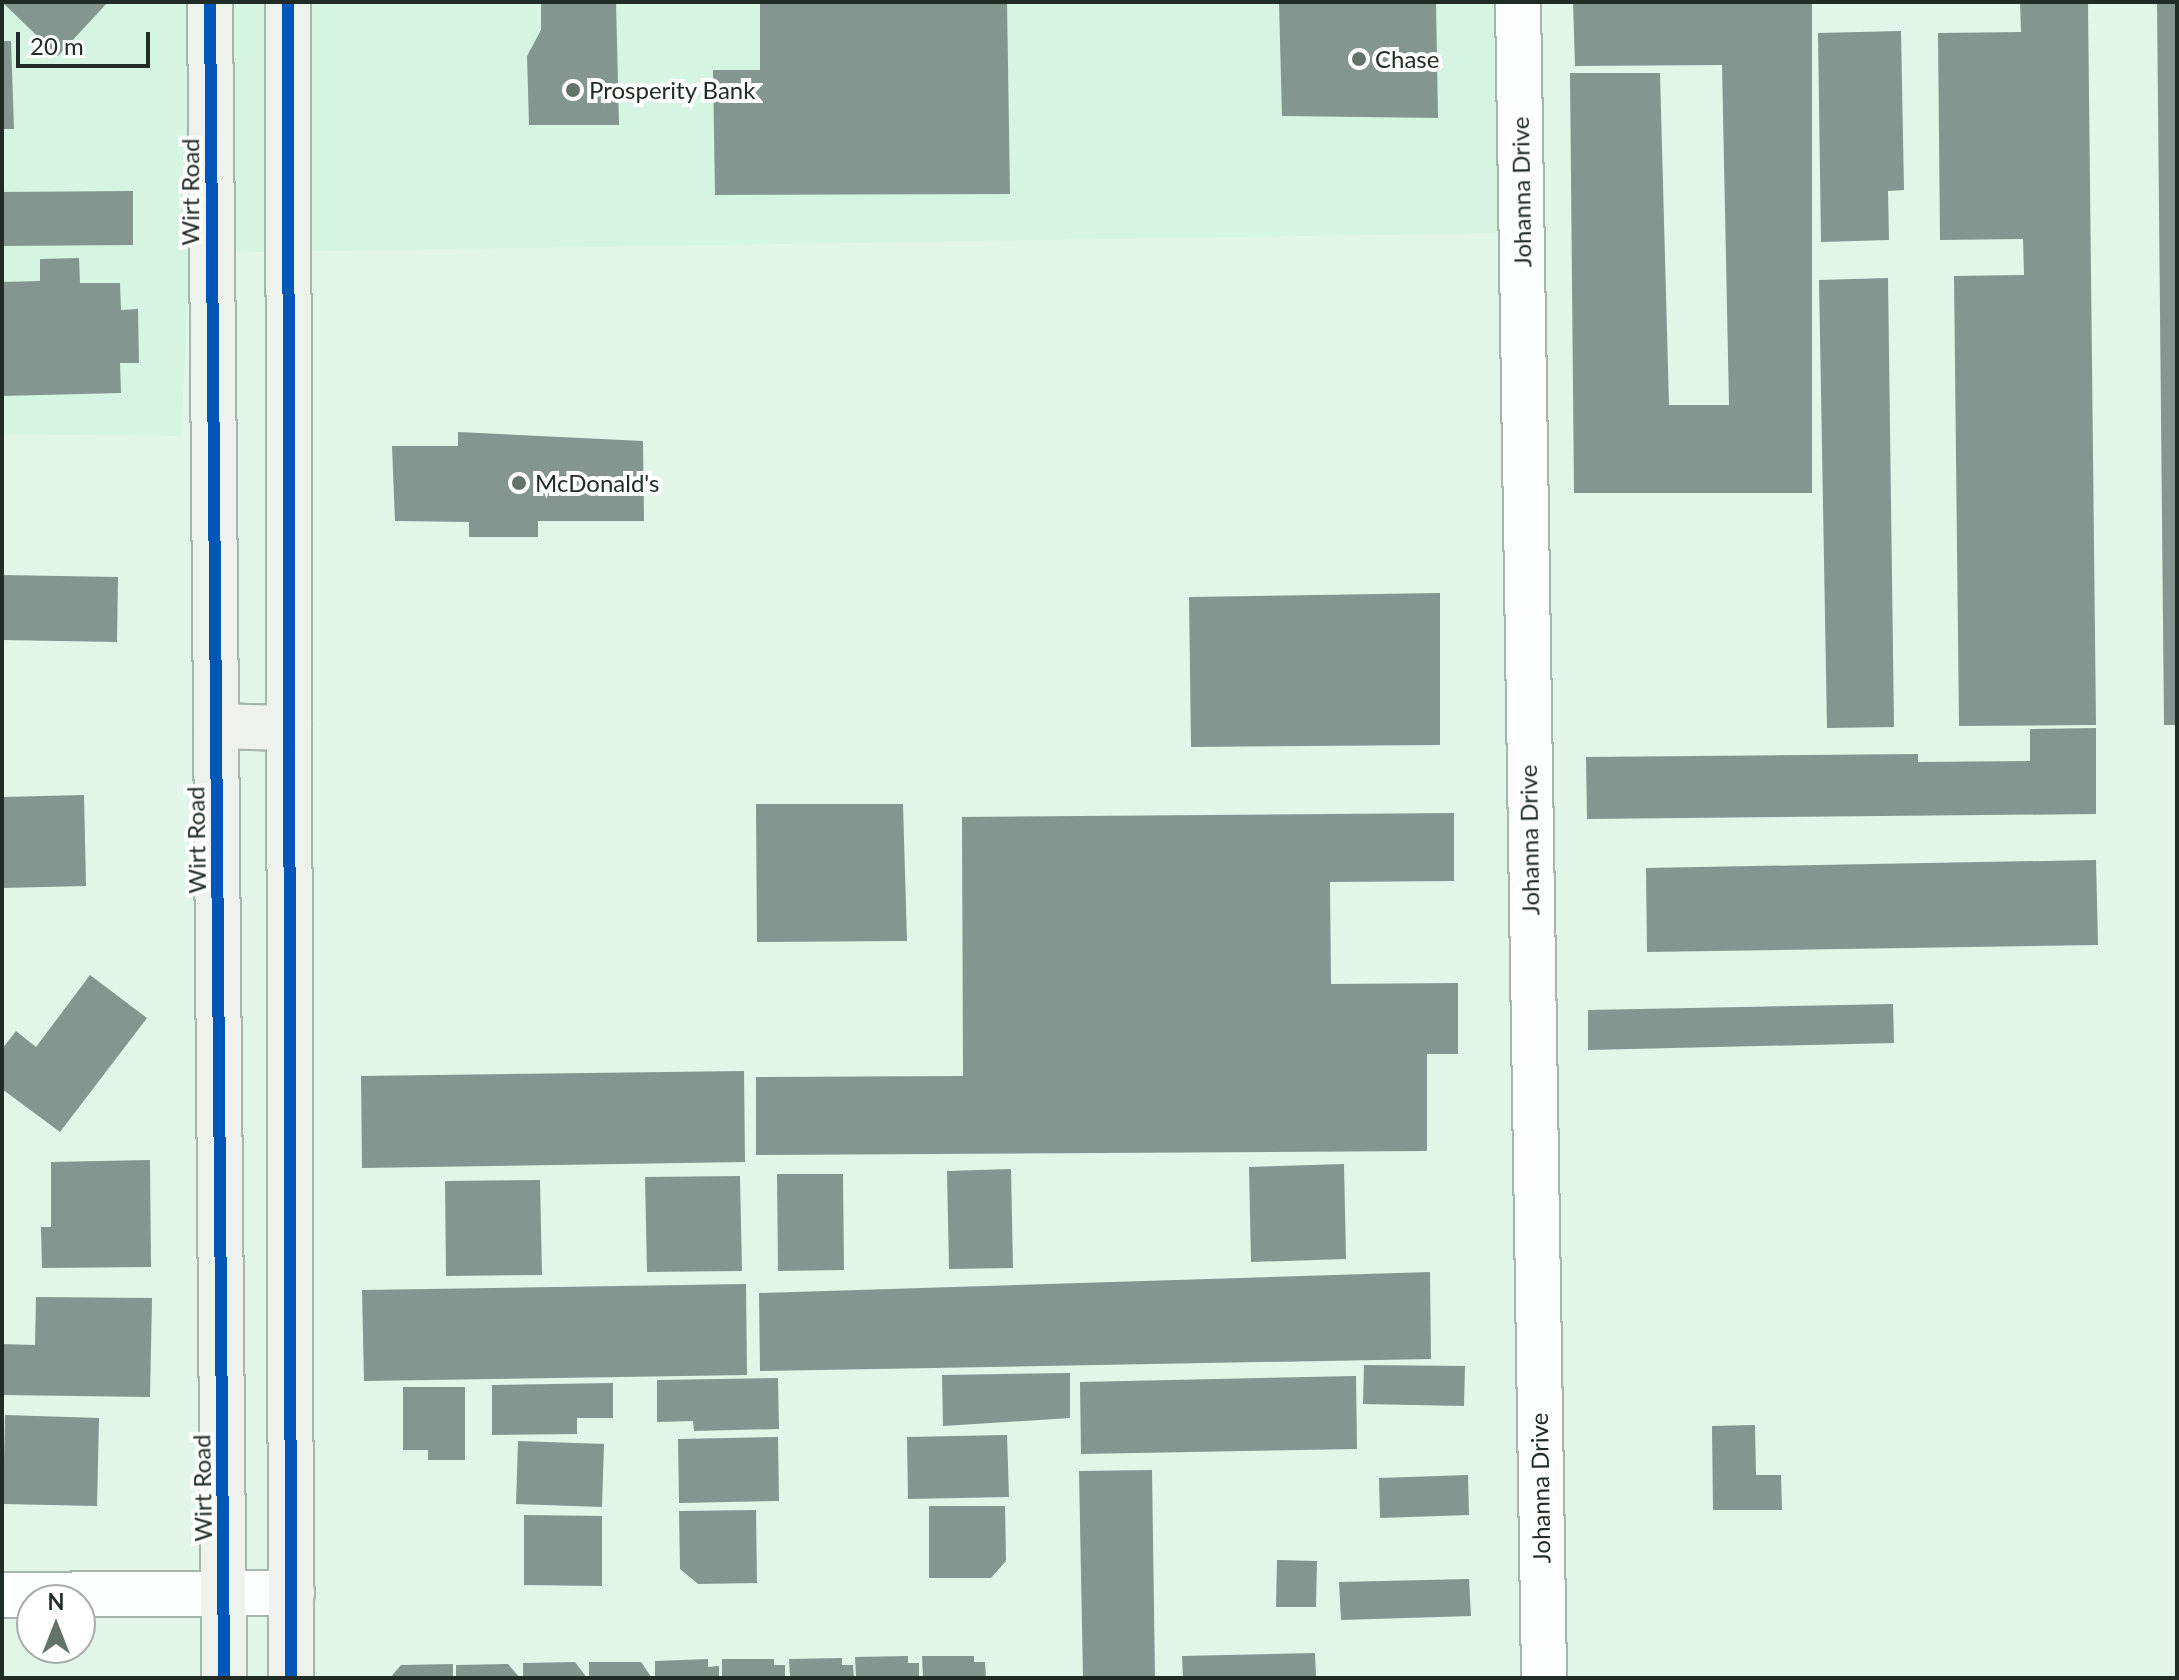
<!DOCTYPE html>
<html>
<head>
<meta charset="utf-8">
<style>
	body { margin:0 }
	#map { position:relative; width:2179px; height:1680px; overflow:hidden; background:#e2f5e9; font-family:Lato,sans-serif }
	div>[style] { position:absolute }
	.built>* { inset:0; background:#d5f4e1 }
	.building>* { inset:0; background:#83968f }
	.roads { filter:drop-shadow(2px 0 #a7b6ac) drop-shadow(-2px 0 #a7b6ac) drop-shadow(0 2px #a7b6ac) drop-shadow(0 -2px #a7b6ac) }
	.minor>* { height:44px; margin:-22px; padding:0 22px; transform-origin:22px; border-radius:22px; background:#fbfefc }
	.major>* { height:44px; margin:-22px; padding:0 22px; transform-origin:22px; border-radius:22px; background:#edf2ec }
	.cycleway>* { height:12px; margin:-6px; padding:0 6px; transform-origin:6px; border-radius:6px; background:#0057b8 }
	.dots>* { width:22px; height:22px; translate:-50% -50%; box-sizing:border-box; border:4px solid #fff; border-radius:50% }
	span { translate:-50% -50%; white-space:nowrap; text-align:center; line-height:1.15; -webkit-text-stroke:8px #fff; paint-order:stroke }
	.poi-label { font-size:24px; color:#202d26 }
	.left { translate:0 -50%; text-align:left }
	.street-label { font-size:24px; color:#202d26 }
	.frame { position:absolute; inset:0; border:4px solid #202d26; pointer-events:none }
	.north { position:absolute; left:16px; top:1584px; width:80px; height:80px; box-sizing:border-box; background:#fff; border:2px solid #a6aba8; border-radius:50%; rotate:0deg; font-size:22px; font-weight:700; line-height:32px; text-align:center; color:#202d26 }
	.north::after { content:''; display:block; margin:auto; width:28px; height:36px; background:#64736a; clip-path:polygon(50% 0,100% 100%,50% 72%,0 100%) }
	.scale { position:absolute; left:16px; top:32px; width:134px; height:36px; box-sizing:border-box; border:4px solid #202d26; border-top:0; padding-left:10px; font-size:24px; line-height:28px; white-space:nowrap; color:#202d26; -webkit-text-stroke:6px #fff; paint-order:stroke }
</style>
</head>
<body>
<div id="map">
	<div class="built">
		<div style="clip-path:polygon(2px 2px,1499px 2px,1497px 233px,190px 253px,181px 436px,2px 434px)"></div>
	</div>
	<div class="building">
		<div style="clip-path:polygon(2px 2px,108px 2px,58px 56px)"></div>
		<div style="clip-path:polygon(541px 2px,616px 2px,619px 125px,529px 125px,527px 56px,541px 30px)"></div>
		<div style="clip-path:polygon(760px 2px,1007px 2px,1010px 194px,715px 195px,713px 70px,760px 70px)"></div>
		<div style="clip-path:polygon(1279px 2px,1436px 2px,1438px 118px,1282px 116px)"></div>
		<div style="clip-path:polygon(1573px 2px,1812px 2px,1812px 493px,1574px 493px,1570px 73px,1660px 73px,1669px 405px,1729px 405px,1722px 65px,1575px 66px)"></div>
		<div style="clip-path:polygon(2020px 2px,2088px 2px,2096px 725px,1959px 726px,1954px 276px,2024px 275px,2023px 239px,1940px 240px,1938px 33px,2021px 32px)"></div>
		<div style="clip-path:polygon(2157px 2px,2177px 2px,2177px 725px,2164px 725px)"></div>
		<div style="clip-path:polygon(1901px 31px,1904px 190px,1888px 191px,1889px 240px,1821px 242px,1818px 33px)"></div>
		<div style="clip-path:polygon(2px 41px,11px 41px,14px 129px,2px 129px)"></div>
		<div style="clip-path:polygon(133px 191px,133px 245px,2px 246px,2px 192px)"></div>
		<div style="clip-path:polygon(79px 258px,80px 283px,120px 283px,121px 310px,138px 309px,139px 363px,120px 363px,121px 393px,2px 396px,2px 282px,40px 281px,40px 259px)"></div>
		<div style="clip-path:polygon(1888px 278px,1894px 727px,1827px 728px,1819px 280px)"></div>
		<div style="clip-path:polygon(458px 432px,643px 441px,644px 521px,538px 521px,538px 537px,469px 537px,469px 522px,395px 521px,392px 446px,458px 446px)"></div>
		<div style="clip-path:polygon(2px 575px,118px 577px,117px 642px,2px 640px)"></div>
		<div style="clip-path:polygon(1440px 593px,1440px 745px,1191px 747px,1189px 597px)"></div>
		<div style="clip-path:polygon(2096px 728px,2096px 814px,1587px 819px,1586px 757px,1918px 754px,1918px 762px,2030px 761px,2030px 729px)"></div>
		<div style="clip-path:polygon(84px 795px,86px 886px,2px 888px,2px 797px)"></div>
		<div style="clip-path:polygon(756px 804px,903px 804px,907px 941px,757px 942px)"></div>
		<div style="clip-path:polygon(1454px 813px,1454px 881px,1330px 882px,1331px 984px,1458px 983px,1458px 1054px,1427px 1054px,1427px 1151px,756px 1155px,756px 1077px,963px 1076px,962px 817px)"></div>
		<div style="clip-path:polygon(2096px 860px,2098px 945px,1647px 952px,1646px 868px)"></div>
		<div style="clip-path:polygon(90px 975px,147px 1018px,60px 1132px,2px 1089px,2px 1049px,16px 1031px,36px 1047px)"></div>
		<div style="clip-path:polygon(1893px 1004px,1894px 1043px,1588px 1050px,1588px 1010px)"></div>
		<div style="clip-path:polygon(744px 1071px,745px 1162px,362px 1168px,361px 1076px)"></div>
		<div style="clip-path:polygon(150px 1160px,151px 1267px,42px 1268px,41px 1227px,51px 1227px,51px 1162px)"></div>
		<div style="clip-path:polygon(1344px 1164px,1346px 1259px,1251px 1262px,1249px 1167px)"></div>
		<div style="clip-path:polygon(1011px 1169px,1013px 1268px,949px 1269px,947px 1171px)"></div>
		<div style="clip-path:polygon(777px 1174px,843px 1174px,844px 1270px,778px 1271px)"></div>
		<div style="clip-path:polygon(740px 1176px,742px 1271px,647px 1272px,645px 1177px)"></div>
		<div style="clip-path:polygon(540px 1180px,542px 1275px,446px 1276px,445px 1181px)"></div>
		<div style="clip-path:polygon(1430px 1272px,1431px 1359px,760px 1371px,759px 1293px)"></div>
		<div style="clip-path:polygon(746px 1284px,747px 1375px,364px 1381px,362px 1290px)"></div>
		<div style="clip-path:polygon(36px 1297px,152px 1298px,150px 1397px,2px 1395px,2px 1344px,35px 1345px)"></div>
		<div style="clip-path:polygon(1364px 1365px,1465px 1366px,1464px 1406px,1363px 1404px)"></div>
		<div style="clip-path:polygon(1070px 1373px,1070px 1418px,943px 1426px,942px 1375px)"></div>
		<div style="clip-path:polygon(1356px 1376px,1357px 1449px,1081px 1454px,1080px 1382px)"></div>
		<div style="clip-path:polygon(778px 1378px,779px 1429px,694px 1431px,693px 1421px,657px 1422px,657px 1380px)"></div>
		<div style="clip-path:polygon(613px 1383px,613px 1418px,577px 1418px,577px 1434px,492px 1435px,492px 1385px)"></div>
		<div style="clip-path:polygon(403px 1387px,465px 1387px,465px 1460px,428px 1460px,428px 1450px,403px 1450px)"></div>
		<div style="clip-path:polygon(5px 1415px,99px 1418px,97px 1506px,3px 1504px)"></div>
		<div style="clip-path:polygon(1755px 1425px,1756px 1475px,1781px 1475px,1782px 1510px,1713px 1510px,1712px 1426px)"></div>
		<div style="clip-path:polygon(1007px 1435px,1009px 1497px,908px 1499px,907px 1437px)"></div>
		<div style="clip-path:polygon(778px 1437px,779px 1501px,679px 1503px,678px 1439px)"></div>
		<div style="clip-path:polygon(518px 1441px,604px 1444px,602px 1507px,516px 1504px)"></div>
		<div style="clip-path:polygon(1152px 1470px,1155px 1678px,1083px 1678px,1079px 1471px)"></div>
		<div style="clip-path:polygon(1468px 1475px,1469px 1515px,1380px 1518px,1379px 1478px)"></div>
		<div style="clip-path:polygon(929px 1506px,1005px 1506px,1006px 1561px,991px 1578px,929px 1578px)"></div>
		<div style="clip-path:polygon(756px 1510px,757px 1583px,698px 1584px,680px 1569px,679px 1511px)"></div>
		<div style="clip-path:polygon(524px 1515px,602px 1516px,602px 1586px,524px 1585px)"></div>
		<div style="clip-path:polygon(1277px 1560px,1317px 1561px,1316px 1607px,1276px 1607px)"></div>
		<div style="clip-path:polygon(1469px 1579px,1471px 1616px,1341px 1620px,1339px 1582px)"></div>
		<div style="clip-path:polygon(1315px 1653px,1316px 1678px,1183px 1678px,1182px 1656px)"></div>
		<div style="clip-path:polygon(908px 1656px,908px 1663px,919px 1663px,919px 1678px,856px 1678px,855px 1657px)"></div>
		<div style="clip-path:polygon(922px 1656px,974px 1656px,974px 1662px,985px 1662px,986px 1678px,923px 1678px)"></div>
		<div style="clip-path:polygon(842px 1658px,842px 1665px,853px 1665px,854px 1678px,790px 1678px,789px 1659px)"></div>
		<div style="clip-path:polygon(708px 1659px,708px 1667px,719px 1666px,719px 1678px,655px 1678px,655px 1661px)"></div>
		<div style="clip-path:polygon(722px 1659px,774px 1659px,774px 1665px,785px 1665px,785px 1678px,722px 1678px)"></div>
		<div style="clip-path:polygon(575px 1662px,587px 1678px,523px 1678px,523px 1663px)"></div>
		<div style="clip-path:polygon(589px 1662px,641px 1662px,652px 1678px,589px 1678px)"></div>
		<div style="clip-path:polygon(453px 1664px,453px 1678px,390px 1678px,401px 1665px)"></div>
		<div style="clip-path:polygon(508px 1664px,520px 1678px,456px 1678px,456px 1665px)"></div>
	</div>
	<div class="roads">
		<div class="minor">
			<div style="left:1518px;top:2px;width:1676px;rotate:89.11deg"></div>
			<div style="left:2px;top:1595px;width:290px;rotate:-0.4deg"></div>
		</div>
		<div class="major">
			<div style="left:210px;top:2px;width:1676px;rotate:89.52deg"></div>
			<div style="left:288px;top:2px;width:1676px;rotate:89.9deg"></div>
			<div style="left:217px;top:726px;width:72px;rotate:1.6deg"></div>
		</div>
	</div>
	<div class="cycleway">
		<div style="left:210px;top:2px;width:1676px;rotate:89.52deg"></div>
		<div style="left:288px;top:2px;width:1676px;rotate:89.9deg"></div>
	</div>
	<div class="dots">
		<div style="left:1359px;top:59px;background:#64736a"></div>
		<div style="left:573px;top:90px;background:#64736a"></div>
		<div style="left:519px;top:483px;background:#64736a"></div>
	</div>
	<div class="poi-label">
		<span class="left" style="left:1375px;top:59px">Chase</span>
		<span class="left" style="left:589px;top:90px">Prosperity Bank</span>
		<span class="left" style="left:535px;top:483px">McDonald's</span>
	</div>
	<div class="street-label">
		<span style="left:190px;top:192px;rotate:-90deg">Wirt Road</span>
		<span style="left:1521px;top:192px;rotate:-91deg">Johanna Drive</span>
		<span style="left:196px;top:840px;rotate:-91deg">Wirt Road</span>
		<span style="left:1529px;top:840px;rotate:-91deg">Johanna Drive</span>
		<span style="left:202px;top:1488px;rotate:-91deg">Wirt Road</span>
		<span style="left:1540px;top:1488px;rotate:-91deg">Johanna Drive</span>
	</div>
	<div class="frame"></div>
	<div class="north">N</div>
	<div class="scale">20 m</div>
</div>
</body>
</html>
